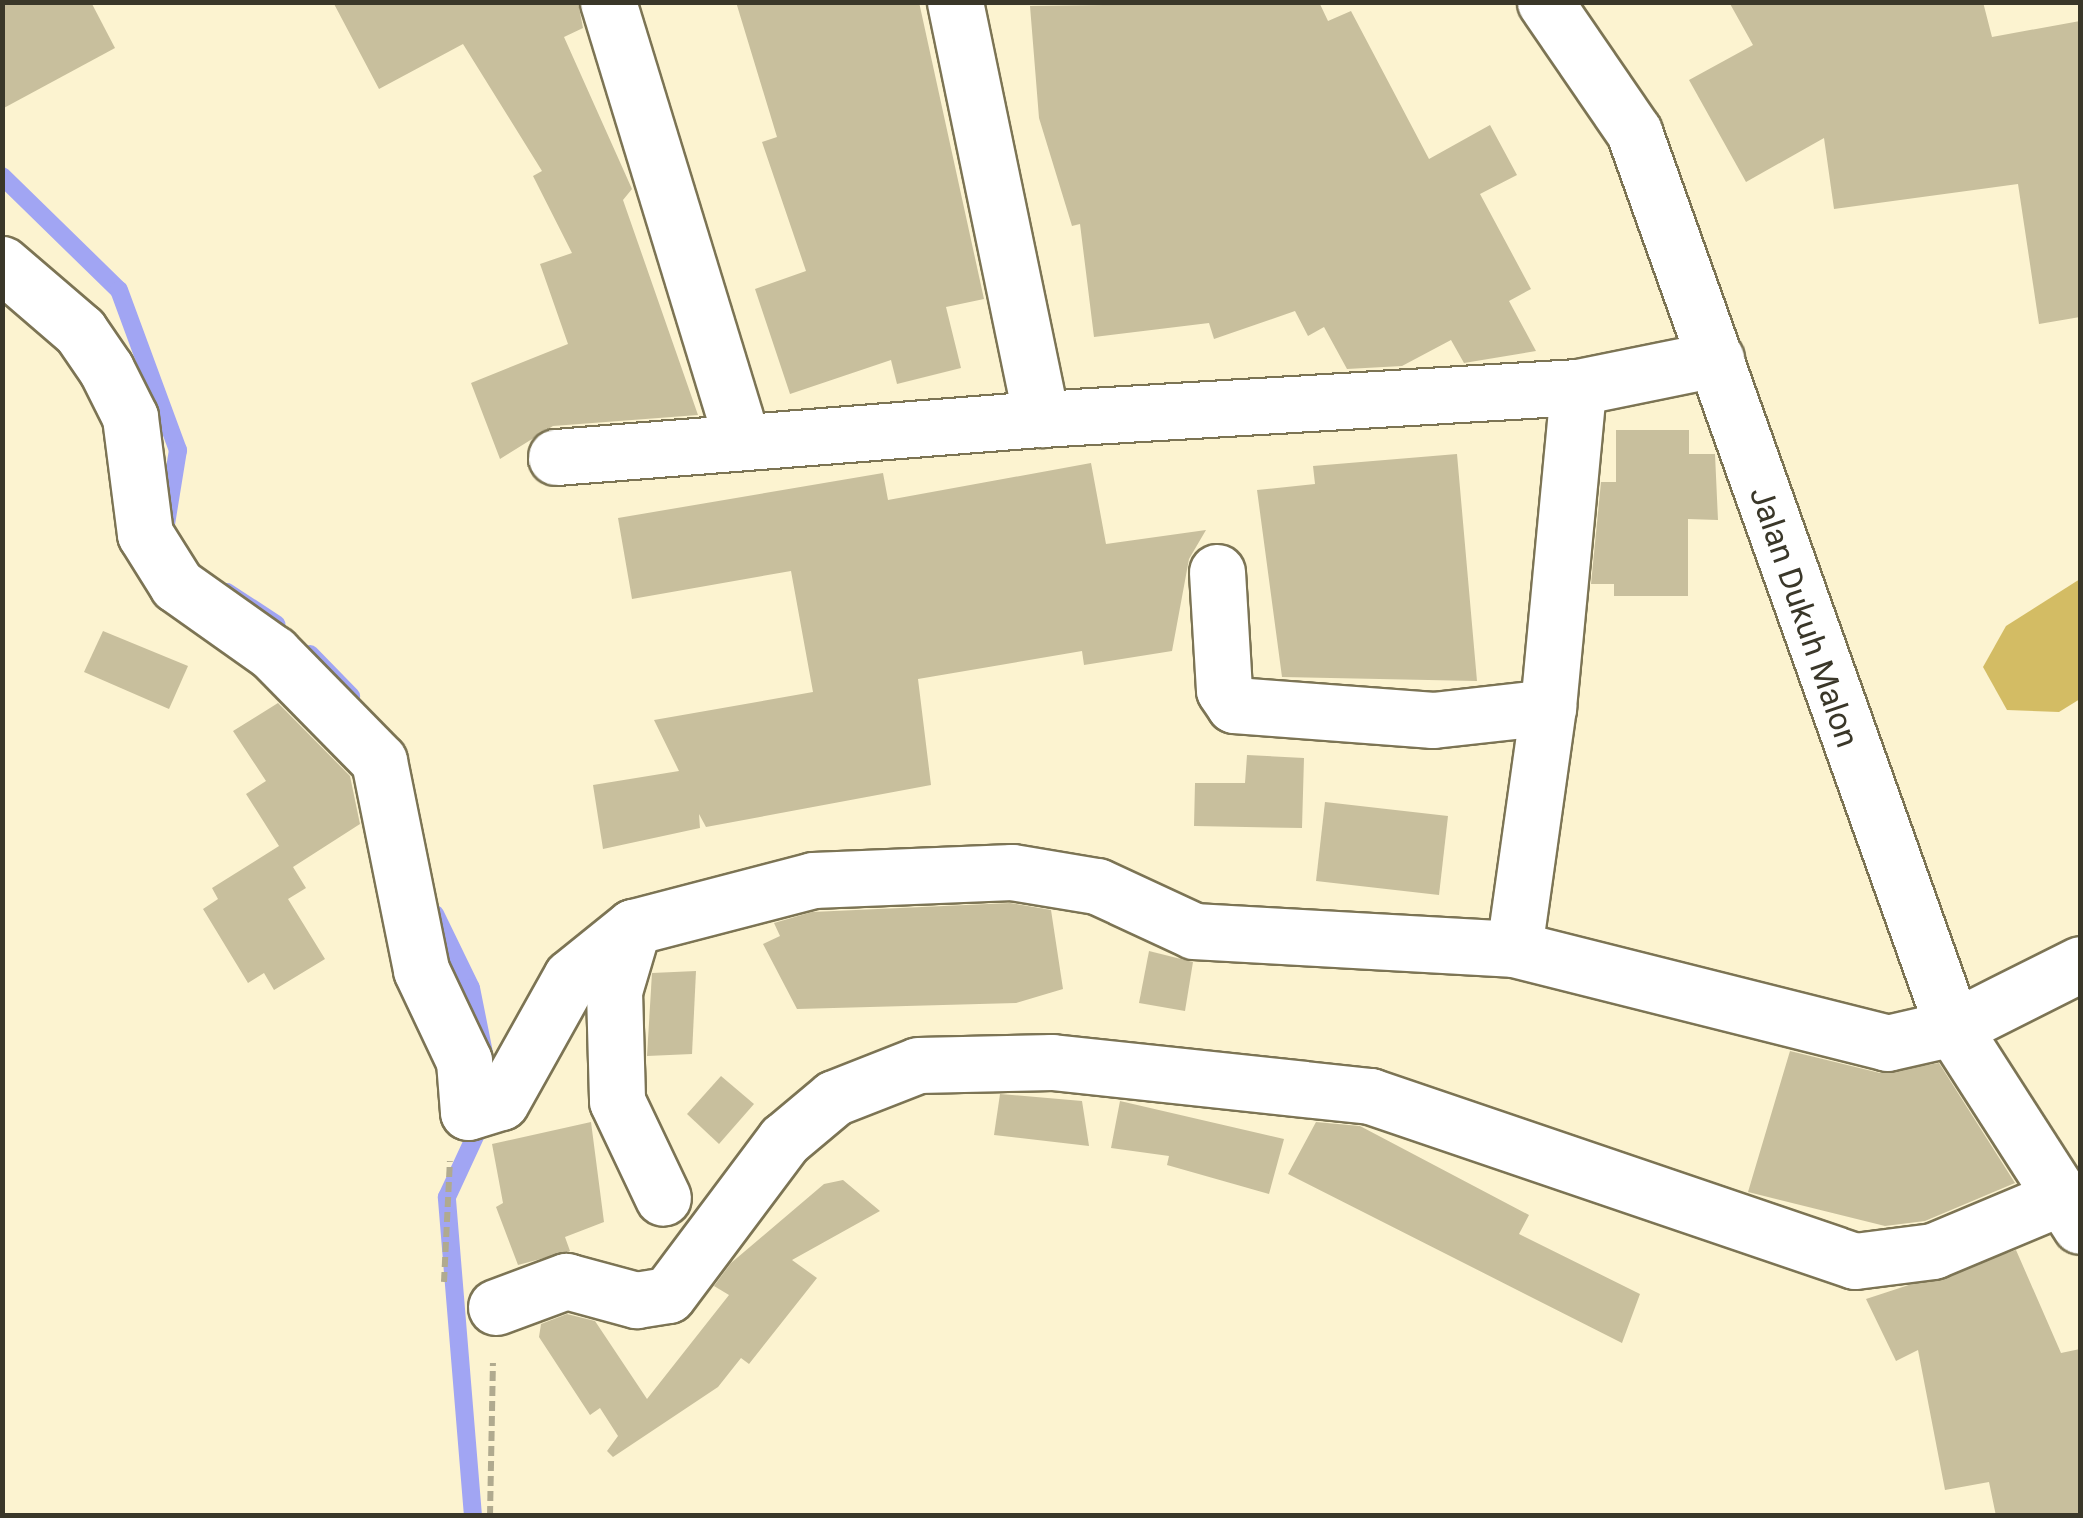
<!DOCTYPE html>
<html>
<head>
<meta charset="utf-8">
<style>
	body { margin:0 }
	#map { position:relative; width:2083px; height:1518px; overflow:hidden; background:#fcf3d0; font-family:Roboto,sans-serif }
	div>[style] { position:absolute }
	.forest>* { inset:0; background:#d3bc64 }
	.stream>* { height:18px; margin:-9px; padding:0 9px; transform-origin:9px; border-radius:9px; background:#a1a5f3 }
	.building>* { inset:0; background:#c8bf9d }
	.path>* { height:6px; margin-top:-3px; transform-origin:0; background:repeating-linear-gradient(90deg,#b0aa8f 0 10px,transparent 0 15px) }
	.roads { filter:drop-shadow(2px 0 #7c7454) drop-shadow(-2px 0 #7c7454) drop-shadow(0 2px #7c7454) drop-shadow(0 -2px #7c7454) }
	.minor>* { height:55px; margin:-27.5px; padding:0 27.5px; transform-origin:27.5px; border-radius:27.5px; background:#fff }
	span { translate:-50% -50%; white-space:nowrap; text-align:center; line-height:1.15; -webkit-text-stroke:8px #fff; paint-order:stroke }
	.street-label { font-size:32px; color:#3a3729 }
	.frame { position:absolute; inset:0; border:5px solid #3a3729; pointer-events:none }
</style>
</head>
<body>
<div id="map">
	<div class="forest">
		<div style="clip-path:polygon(2080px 579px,2080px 699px,2059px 712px,2007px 710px,1983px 667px,2006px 626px)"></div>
	</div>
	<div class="stream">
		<div style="left:2px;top:176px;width:163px;rotate:44.3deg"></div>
		<div style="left:119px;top:290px;width:171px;rotate:69.8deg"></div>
		<div style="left:178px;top:450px;width:75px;rotate:99.2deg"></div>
		<div style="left:227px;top:592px;width:59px;rotate:33.1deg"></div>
		<div style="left:310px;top:654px;width:59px;rotate:45.7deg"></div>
		<div style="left:435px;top:914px;width:82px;rotate:64.1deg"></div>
		<div style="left:471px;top:988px;width:66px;rotate:78.7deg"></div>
		<div style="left:473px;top:1516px;width:320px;rotate:-94.7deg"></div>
		<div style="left:447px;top:1197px;width:86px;rotate:-65.2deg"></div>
	</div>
	<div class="building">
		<div style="clip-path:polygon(2px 2px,91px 2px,115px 48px,2px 109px)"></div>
		<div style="clip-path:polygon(333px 2px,578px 2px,583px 28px,564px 37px,632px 189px,623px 200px,698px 415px,553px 426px,500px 459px,471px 383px,568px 344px,540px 264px,572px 253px,533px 176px,542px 171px,463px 44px,379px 89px)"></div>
		<div style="clip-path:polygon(736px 2px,919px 2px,984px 299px,946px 307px,961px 368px,897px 384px,891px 360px,790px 394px,755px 289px,806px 271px,762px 142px,777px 137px)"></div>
		<div style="clip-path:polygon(1319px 2px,1328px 21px,1351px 11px,1429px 159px,1490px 125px,1517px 175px,1480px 194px,1531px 289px,1509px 301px,1536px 351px,1464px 363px,1451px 340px,1402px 366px,1347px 369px,1324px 327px,1308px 336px,1295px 311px,1214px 339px,1209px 323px,1094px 337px,1080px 224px,1072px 226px,1039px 118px,1030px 6px)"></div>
		<div style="clip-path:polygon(1729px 2px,1983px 2px,1992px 37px,2080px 21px,2080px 317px,2039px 324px,2018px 184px,1834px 209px,1824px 138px,1746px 182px,1689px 80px,1753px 45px)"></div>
		<div style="clip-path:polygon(1616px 430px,1689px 430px,1689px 454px,1715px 454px,1718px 520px,1688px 519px,1688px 596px,1614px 596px,1614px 584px,1591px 584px,1601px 482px,1616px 482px)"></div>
		<div style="clip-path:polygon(1457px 454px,1477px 681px,1282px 677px,1257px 490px,1315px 484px,1313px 466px)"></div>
		<div style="clip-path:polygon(1091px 463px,1106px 544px,1206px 530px,1189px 559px,1172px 651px,1084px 665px,1082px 651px,918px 679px,931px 785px,706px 827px,699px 814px,700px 828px,603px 849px,593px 785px,679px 771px,654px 720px,813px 692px,791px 571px,632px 599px,618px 518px,883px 473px,888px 500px)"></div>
		<div style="clip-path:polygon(103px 631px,188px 666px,169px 709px,84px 672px)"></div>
		<div style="clip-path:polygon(278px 703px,350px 776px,360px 824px,293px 867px,306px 888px,288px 899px,325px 959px,274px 990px,264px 973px,248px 983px,203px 909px,218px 899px,212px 888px,279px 846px,246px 794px,266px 781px,233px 731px)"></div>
		<div style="clip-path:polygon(1247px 755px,1304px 758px,1302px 828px,1194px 826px,1195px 783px,1245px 783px)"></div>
		<div style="clip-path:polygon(1325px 802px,1448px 816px,1439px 895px,1316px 881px)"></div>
		<div style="clip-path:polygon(1010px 903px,1051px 910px,1063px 989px,1016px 1003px,797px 1009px,763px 944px,780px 936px,774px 923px,812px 912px)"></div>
		<div style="clip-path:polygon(1149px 951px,1193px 962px,1185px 1011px,1139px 1003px)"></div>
		<div style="clip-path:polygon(696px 971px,692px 1054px,647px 1056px,652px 973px)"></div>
		<div style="clip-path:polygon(1790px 1051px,1880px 1073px,1939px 1063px,2015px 1183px,1925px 1221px,1885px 1226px,1748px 1192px)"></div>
		<div style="clip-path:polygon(721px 1076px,754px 1104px,719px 1144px,687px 1114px)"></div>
		<div style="clip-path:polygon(1000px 1094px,1082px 1101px,1089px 1146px,994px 1135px)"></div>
		<div style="clip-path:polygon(1120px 1101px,1284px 1139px,1269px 1194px,1167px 1165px,1169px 1156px,1111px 1148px)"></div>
		<div style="clip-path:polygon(591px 1122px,604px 1222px,565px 1237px,570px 1251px,518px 1265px,496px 1207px,503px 1203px,492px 1144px)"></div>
		<div style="clip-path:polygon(1316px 1122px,1360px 1126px,1529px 1215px,1519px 1234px,1640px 1294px,1622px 1343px,1288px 1174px)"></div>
		<div style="clip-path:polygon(843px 1180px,880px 1211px,792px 1260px,817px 1278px,749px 1364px,741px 1358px,718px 1387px,613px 1457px,607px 1451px,618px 1436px,600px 1408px,590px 1415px,539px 1337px,541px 1324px,567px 1314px,595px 1321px,647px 1399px,729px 1295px,714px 1286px,731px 1263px,824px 1184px)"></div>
		<div style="clip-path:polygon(2016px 1250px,2061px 1353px,2080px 1349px,2080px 1516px,1996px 1516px,1989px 1482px,1945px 1490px,1918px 1350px,1896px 1361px,1866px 1299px)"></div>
	</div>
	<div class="path">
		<div style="left:444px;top:1282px;width:121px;rotate:-87.2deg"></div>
		<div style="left:490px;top:1516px;width:153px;rotate:-88.9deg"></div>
	</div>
	<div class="roads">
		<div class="minor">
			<div style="left:608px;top:2px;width:456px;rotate:73deg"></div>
			<div style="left:955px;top:2px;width:426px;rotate:78.3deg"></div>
			<div style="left:1041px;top:419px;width:538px;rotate:-3.41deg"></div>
			<div style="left:1545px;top:2px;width:158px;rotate:55.6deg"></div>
			<div style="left:1634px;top:132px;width:951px;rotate:70.4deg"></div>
			<div style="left:1953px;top:1028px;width:235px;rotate:57.3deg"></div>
			<div style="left:2px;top:264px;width:103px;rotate:40.7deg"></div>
			<div style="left:80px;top:331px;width:46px;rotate:55.6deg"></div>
			<div style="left:106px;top:369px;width:54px;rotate:63.4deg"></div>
			<div style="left:130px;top:417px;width:118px;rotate:82.7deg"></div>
			<div style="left:145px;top:534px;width:60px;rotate:57.9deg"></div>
			<div style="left:177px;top:585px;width:118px;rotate:35.3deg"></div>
			<div style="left:273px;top:653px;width:151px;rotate:45.5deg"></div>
			<div style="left:379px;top:761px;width:213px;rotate:78.6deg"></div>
			<div style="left:421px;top:970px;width:101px;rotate:64.7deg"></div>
			<div style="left:464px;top:1061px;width:51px;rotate:85.5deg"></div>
			<div style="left:468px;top:1112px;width:34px;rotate:-17deg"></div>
			<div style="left:501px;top:1102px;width:143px;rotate:-60.8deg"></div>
			<div style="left:571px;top:977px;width:80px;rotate:-38.9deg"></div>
			<div style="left:633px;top:927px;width:186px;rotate:-14.6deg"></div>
			<div style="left:813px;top:880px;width:199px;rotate:-2.3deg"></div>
			<div style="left:1012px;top:872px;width:86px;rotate:9.4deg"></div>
			<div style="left:1097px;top:886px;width:107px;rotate:24.9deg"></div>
			<div style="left:1194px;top:931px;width:321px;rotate:3.2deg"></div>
			<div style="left:1514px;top:949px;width:385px;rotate:14.1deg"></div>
			<div style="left:1887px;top:1043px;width:68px;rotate:-12.8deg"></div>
			<div style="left:1953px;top:1028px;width:142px;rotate:-26.7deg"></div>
			<div style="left:556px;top:457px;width:486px;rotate:-4.5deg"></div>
			<div style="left:1217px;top:572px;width:118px;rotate:86.6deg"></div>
			<div style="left:1224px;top:690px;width:18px;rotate:56deg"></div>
			<div style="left:1234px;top:705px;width:200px;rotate:4.3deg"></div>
			<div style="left:1433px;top:720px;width:116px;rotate:-6.4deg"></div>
			<div style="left:1548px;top:707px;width:244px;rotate:98deg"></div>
			<div style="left:1548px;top:707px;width:321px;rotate:-84.6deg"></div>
			<div style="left:1578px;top:387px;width:141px;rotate:-11.5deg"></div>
			<div style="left:633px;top:927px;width:67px;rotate:106.5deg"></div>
			<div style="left:614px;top:991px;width:110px;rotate:88.4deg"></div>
			<div style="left:617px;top:1101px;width:107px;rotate:64.6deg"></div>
			<div style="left:496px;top:1307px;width:75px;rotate:-20.4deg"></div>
			<div style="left:566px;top:1281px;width:73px;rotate:15.2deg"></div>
			<div style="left:636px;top:1300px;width:32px;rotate:-9deg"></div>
			<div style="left:668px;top:1295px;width:194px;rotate:-53.2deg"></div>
			<div style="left:784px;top:1140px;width:65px;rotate:-40deg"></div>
			<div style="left:834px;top:1098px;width:90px;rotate:-21.4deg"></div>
			<div style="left:918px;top:1065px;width:134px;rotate:-1.3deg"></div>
			<div style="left:1052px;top:1062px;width:320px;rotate:6.1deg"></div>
			<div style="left:1370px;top:1096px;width:512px;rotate:18.79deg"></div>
			<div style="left:1855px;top:1261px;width:79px;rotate:-7.3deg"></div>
			<div style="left:1933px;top:1251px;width:140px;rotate:-22.7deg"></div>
		</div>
	</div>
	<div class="street-label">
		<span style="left:1804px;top:617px;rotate:71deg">Jalan Dukuh Malon</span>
	</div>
	<div class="frame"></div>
</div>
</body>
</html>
